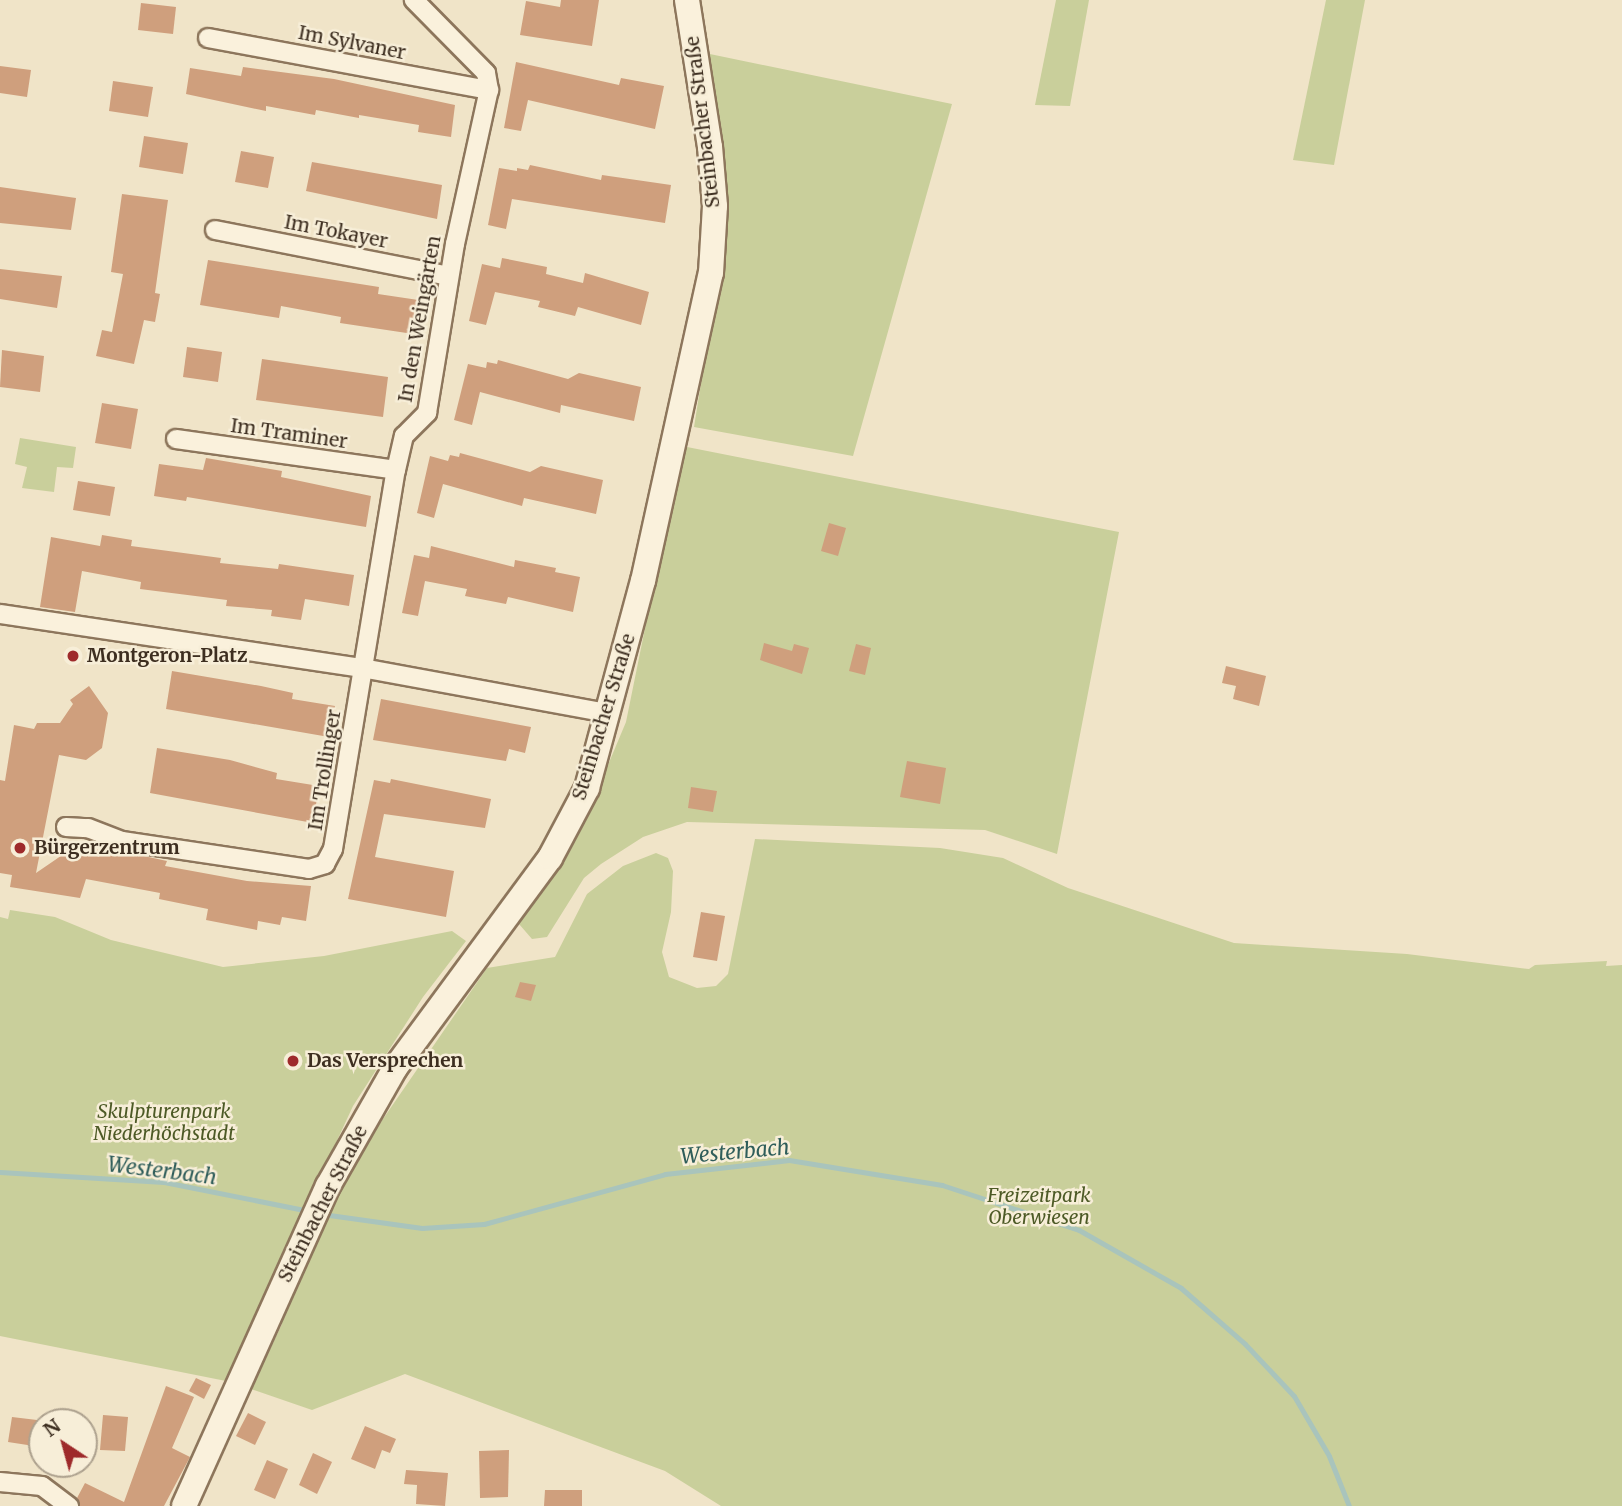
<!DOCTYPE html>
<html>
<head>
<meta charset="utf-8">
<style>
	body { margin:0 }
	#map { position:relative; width:1622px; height:1506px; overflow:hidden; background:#f0e4c8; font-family:Merriweather,serif }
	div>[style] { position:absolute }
	.green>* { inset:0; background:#c9cf9b }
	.stream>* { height:5px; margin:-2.5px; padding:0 2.5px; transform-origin:2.5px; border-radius:2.5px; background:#a9c4bc }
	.building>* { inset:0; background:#cf9f7d }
	.roads { filter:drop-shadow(2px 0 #8d765c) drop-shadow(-2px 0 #8d765c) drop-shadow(0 2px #8d765c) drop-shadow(0 -2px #8d765c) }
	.minor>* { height:18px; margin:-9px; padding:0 9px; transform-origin:9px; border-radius:9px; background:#faf1dc }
	.secondary>* { height:24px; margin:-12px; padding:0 12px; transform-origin:12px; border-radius:12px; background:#faf1dc }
	.dots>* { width:19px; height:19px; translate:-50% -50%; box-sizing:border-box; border:4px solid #f7eed8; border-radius:50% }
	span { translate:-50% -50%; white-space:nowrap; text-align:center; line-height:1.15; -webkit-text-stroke:5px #f7eed8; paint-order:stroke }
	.street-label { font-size:19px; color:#3d2e20 }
	.poi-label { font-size:19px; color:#3d2e20; font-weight:700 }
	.left { translate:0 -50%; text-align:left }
	.park-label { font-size:19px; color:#4d5a26; font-style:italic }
	.water-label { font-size:21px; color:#2f5d5a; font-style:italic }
	.north { position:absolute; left:28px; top:1408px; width:70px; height:70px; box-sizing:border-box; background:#f7eed8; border:2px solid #ada18e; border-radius:50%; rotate:324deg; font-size:19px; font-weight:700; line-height:28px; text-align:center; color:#3d2e20 }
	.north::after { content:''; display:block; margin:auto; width:24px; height:32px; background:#9e2a2b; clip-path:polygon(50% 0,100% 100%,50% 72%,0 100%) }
</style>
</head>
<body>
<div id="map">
	<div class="green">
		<div style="clip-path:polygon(1056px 0,1089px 0,1070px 106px,1035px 105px)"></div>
		<div style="clip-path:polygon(1326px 0,1365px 0,1334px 165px,1293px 160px)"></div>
		<div style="clip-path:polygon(705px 53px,952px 104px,853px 456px,694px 427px,727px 220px)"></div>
		<div style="clip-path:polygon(20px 438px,76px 447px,73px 468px,57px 467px,54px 492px,22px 488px,27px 467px,15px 464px)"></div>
		<div style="clip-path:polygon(682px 446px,1119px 532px,1057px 854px,985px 830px,687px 822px,643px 837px,601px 864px,584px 878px,547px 937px,532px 939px,519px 924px,592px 803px,626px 722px)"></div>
		<div style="clip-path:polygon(755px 839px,940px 848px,1003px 858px,1068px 888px,1234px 943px,1407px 954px,1529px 969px,1535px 965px,1607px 961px,1606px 966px,1622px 965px,1622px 1506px,721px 1506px,665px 1471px,405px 1374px,312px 1410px,251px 1389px,282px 1324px,273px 1322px,343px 1177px,487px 968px,555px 957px,587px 894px,623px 866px,656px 853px,668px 858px,673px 871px,671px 912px,662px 952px,669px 977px,697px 988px,716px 986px,728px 974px)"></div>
		<div style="clip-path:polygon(10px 910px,55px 917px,111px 940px,223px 967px,324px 956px,452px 931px,466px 941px,423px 997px,353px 1106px,226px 1381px,0 1336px,0 917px,8px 919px)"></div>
	</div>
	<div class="stream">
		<div style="left:0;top:1172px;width:164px;rotate:3.5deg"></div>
		<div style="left:164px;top:1182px;width:148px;rotate:11.3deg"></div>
		<div style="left:322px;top:1214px;width:101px;rotate:8deg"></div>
		<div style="left:422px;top:1228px;width:62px;rotate:-3.7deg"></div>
		<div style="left:484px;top:1224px;width:188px;rotate:-15.4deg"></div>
		<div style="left:665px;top:1174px;width:125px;rotate:-6.4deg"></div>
		<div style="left:789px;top:1160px;width:155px;rotate:9.3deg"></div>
		<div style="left:942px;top:1185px;width:144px;rotate:18.2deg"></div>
		<div style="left:1079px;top:1230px;width:117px;rotate:29.6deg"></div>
		<div style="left:1181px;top:1288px;width:85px;rotate:41.2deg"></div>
		<div style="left:1245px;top:1344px;width:71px;rotate:46.7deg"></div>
		<div style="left:1294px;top:1396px;width:69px;rotate:59.7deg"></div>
		<div style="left:1329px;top:1456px;width:54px;rotate:68.2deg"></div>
	</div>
	<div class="building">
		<div style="clip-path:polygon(561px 0,599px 0,592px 46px,520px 35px,526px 1px,560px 7px)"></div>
		<div style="clip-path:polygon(141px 3px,176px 7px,173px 34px,138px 30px)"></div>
		<div style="clip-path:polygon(516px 62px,619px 85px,621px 78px,664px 86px,655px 129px,528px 100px,521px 131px,504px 128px)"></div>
		<div style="clip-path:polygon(0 66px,31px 70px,27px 97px,0 93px)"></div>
		<div style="clip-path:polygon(243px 67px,334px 79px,455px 105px,451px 137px,418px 132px,419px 125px,359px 115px,359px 118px,316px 110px,315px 115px,266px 106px,266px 111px,186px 94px,190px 68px,241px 76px)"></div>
		<div style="clip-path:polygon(113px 81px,153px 87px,148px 117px,109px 111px)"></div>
		<div style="clip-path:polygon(144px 136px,188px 143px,183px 174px,139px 167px)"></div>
		<div style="clip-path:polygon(241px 151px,274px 157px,268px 188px,235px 182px)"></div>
		<div style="clip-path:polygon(312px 162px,442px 185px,437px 219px,306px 191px)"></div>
		<div style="clip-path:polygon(530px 165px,601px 180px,602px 175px,671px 185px,665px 223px,512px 199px,506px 229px,488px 225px,499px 168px,517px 171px,517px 168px,528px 170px)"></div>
		<div style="clip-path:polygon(0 187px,76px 198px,71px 230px,0 223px)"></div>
		<div style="clip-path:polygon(122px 194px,168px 200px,155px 293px,160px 294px,155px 322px,144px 320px,134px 364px,96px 356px,102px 330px,112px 332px,123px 274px,111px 272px)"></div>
		<div style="clip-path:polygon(502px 258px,547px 267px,546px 274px,583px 283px,585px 273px,649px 292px,641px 325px,578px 307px,575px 316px,538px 307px,540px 301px,495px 292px,486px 325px,469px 321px,482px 264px,500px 268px)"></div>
		<div style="clip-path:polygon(208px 260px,379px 287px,378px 294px,425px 301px,420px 335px,340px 323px,341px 317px,281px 306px,279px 318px,200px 305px)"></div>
		<div style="clip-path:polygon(0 269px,62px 276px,57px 308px,0 299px)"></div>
		<div style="clip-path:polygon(187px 347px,222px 352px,218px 382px,183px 377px)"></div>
		<div style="clip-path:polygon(2px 350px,44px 356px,40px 392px,0 387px)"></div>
		<div style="clip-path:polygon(262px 359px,388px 377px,383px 417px,256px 400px)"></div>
		<div style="clip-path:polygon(498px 360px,568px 379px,579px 373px,641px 387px,634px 421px,561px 405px,560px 413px,480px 392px,472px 425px,454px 420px,468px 364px,486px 368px,487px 362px,497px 364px)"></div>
		<div style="clip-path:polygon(102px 403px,138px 409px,131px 449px,95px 443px)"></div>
		<div style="clip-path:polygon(460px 453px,530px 472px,541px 466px,603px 480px,596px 514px,524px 498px,522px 506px,443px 484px,434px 518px,417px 513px,430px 456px,448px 461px,450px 455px,459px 457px)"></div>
		<div style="clip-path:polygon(206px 458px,282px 471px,281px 477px,371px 496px,366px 527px,187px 497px,186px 501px,154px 496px,159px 464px,203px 470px)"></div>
		<div style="clip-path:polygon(78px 481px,115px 487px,110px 516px,73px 510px)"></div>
		<div style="clip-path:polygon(829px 523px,846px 528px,838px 556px,821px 551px)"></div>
		<div style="clip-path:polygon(102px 535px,132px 540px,131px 546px,221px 558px,220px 563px,278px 569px,279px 564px,354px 575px,349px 606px,305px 599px,301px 620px,271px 616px,272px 610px,226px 606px,227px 600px,140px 589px,141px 582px,82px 571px,75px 612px,40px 607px,51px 537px,100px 546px)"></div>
		<div style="clip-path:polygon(431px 546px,514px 567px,515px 560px,556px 568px,555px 572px,580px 577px,573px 612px,508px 597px,506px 604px,465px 596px,467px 589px,425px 581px,418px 616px,402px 613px,414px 555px,429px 558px)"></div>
		<div style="clip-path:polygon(764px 643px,792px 651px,794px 644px,809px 648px,802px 674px,760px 660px)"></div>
		<div style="clip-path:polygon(856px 644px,871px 648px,865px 675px,849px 671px)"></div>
		<div style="clip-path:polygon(1226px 666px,1266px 676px,1259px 706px,1233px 699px,1236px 686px,1222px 683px)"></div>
		<div style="clip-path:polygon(172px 671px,261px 686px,293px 693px,292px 699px,335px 706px,329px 737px,166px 709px)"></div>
		<div style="clip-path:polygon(89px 686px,108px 713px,102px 748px,86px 760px,59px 755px,36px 873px,74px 847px,139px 855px,167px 861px,165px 866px,247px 881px,311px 886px,306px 921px,282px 917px,280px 925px,258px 921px,257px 930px,206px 920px,208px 909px,159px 899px,160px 893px,86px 879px,80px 898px,10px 887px,12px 875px,0 873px,0 780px,5px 781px,14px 725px,34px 729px,37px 723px,60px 723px,73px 704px,70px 700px)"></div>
		<div style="clip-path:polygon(381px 699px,531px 727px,525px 753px,509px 749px,506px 761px,373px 740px)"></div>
		<div style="clip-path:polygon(157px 748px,230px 760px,277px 773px,276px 779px,319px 786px,313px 823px,150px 793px)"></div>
		<div style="clip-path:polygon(907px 761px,946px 768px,940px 804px,900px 797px)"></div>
		<div style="clip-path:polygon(391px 779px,491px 799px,485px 828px,384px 814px,375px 857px,454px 871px,446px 917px,348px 899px,374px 780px,390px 783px)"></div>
		<div style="clip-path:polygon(691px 787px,717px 791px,713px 812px,688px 808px)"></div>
		<div style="clip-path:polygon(701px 912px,725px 916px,717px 961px,693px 957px)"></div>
		<div style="clip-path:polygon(520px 982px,536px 985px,531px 1001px,515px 997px)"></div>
		<div style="clip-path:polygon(196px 1378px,211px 1385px,204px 1399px,189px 1391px)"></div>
		<div style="clip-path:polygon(166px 1386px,194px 1397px,172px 1448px,190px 1457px,164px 1506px,80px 1506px,77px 1498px,85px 1483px,124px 1502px)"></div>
		<div style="clip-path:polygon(248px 1413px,266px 1422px,255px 1445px,236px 1436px)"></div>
		<div style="clip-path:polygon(103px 1415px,128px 1417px,125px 1451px,100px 1450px)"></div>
		<div style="clip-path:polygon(12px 1417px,37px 1420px,34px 1446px,8px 1442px)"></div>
		<div style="clip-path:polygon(365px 1426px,396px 1439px,390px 1453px,382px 1450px,375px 1469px,351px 1459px)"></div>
		<div style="clip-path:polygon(509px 1450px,508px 1497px,480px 1498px,479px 1451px)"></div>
		<div style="clip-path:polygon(313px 1453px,332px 1462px,317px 1494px,299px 1485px)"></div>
		<div style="clip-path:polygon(267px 1460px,288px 1469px,275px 1499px,254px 1490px)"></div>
		<div style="clip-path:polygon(406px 1470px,448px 1473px,445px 1506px,416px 1504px,417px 1485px,404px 1484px)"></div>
		<div style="clip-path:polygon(545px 1490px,582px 1490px,582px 1506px,544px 1506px)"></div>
	</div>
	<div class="roads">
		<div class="minor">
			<div style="left:208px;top:38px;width:286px;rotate:10.5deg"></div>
			<div style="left:215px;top:230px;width:238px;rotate:11.1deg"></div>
			<div style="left:176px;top:439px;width:222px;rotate:8deg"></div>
			<div style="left:0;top:614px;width:366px;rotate:8.5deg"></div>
			<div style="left:362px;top:668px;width:250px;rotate:10.4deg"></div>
			<div style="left:66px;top:827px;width:22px;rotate:3deg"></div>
			<div style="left:88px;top:828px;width:36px;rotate:21deg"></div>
			<div style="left:122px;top:841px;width:189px;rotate:8.5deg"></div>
			<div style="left:309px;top:869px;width:17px;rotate:-17deg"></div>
			<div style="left:325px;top:864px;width:17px;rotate:-62deg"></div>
			<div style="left:333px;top:849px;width:384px;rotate:-80.6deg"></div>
			<div style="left:396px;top:470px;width:35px;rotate:-77deg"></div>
			<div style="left:404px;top:436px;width:33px;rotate:-45deg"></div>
			<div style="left:427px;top:413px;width:171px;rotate:-80.6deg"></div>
			<div style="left:455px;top:244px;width:158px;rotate:-77.6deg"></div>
			<div style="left:489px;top:90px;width:17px;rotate:-100deg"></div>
			<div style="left:486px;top:73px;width:103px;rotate:-134.6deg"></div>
			<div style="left:0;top:1482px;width:42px;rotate:5.4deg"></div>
			<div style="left:42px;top:1486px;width:34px;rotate:37deg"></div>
		</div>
		<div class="secondary">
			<div style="left:184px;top:1506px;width:351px;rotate:-65.8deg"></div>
			<div style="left:328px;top:1186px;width:136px;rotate:-60.4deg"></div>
			<div style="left:395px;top:1068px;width:261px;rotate:-53.6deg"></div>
			<div style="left:550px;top:858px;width:79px;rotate:-62.1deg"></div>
			<div style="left:587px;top:788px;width:214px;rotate:-74.9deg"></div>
			<div style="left:643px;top:581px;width:315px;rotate:-77.6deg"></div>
			<div style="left:711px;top:273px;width:67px;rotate:-86.6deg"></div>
			<div style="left:715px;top:206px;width:59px;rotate:-94.8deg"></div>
			<div style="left:710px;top:147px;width:149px;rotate:-98.9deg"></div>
		</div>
	</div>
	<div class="dots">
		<div style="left:73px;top:656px;background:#9e2a2b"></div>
		<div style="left:20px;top:848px;background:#9e2a2b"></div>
		<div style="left:293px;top:1061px;background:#9e2a2b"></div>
	</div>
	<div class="street-label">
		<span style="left:352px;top:43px;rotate:11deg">Im Sylvaner</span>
		<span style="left:703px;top:122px;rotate:-97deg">Steinbacher Straße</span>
		<span style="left:336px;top:232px;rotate:11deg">Im Tokayer</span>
		<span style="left:420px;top:319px;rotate:-80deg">In den Weingärten</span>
		<span style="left:289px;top:434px;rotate:8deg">Im Traminer</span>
		<span style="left:604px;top:717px;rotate:-73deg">Steinbacher Straße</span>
		<span style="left:325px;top:770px;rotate:-81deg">Im Trollinger</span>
		<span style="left:323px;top:1204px;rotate:-63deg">Steinbacher Straße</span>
	</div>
	<div class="poi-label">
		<span class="left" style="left:87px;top:656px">Montgeron-Platz</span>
		<span class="left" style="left:34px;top:848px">Bürgerzentrum</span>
		<span class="left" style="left:307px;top:1061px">Das Versprechen</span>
	</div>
	<div class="park-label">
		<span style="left:164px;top:1123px">Skulpturenpark<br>Niederhöchstadt</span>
		<span style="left:1039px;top:1207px">Freizeitpark<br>Oberwiesen</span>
	</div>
	<div class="water-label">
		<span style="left:735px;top:1152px;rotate:-5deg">Westerbach</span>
		<span style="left:162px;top:1171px;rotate:7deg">Westerbach</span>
	</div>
	<div class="north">N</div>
</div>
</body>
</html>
